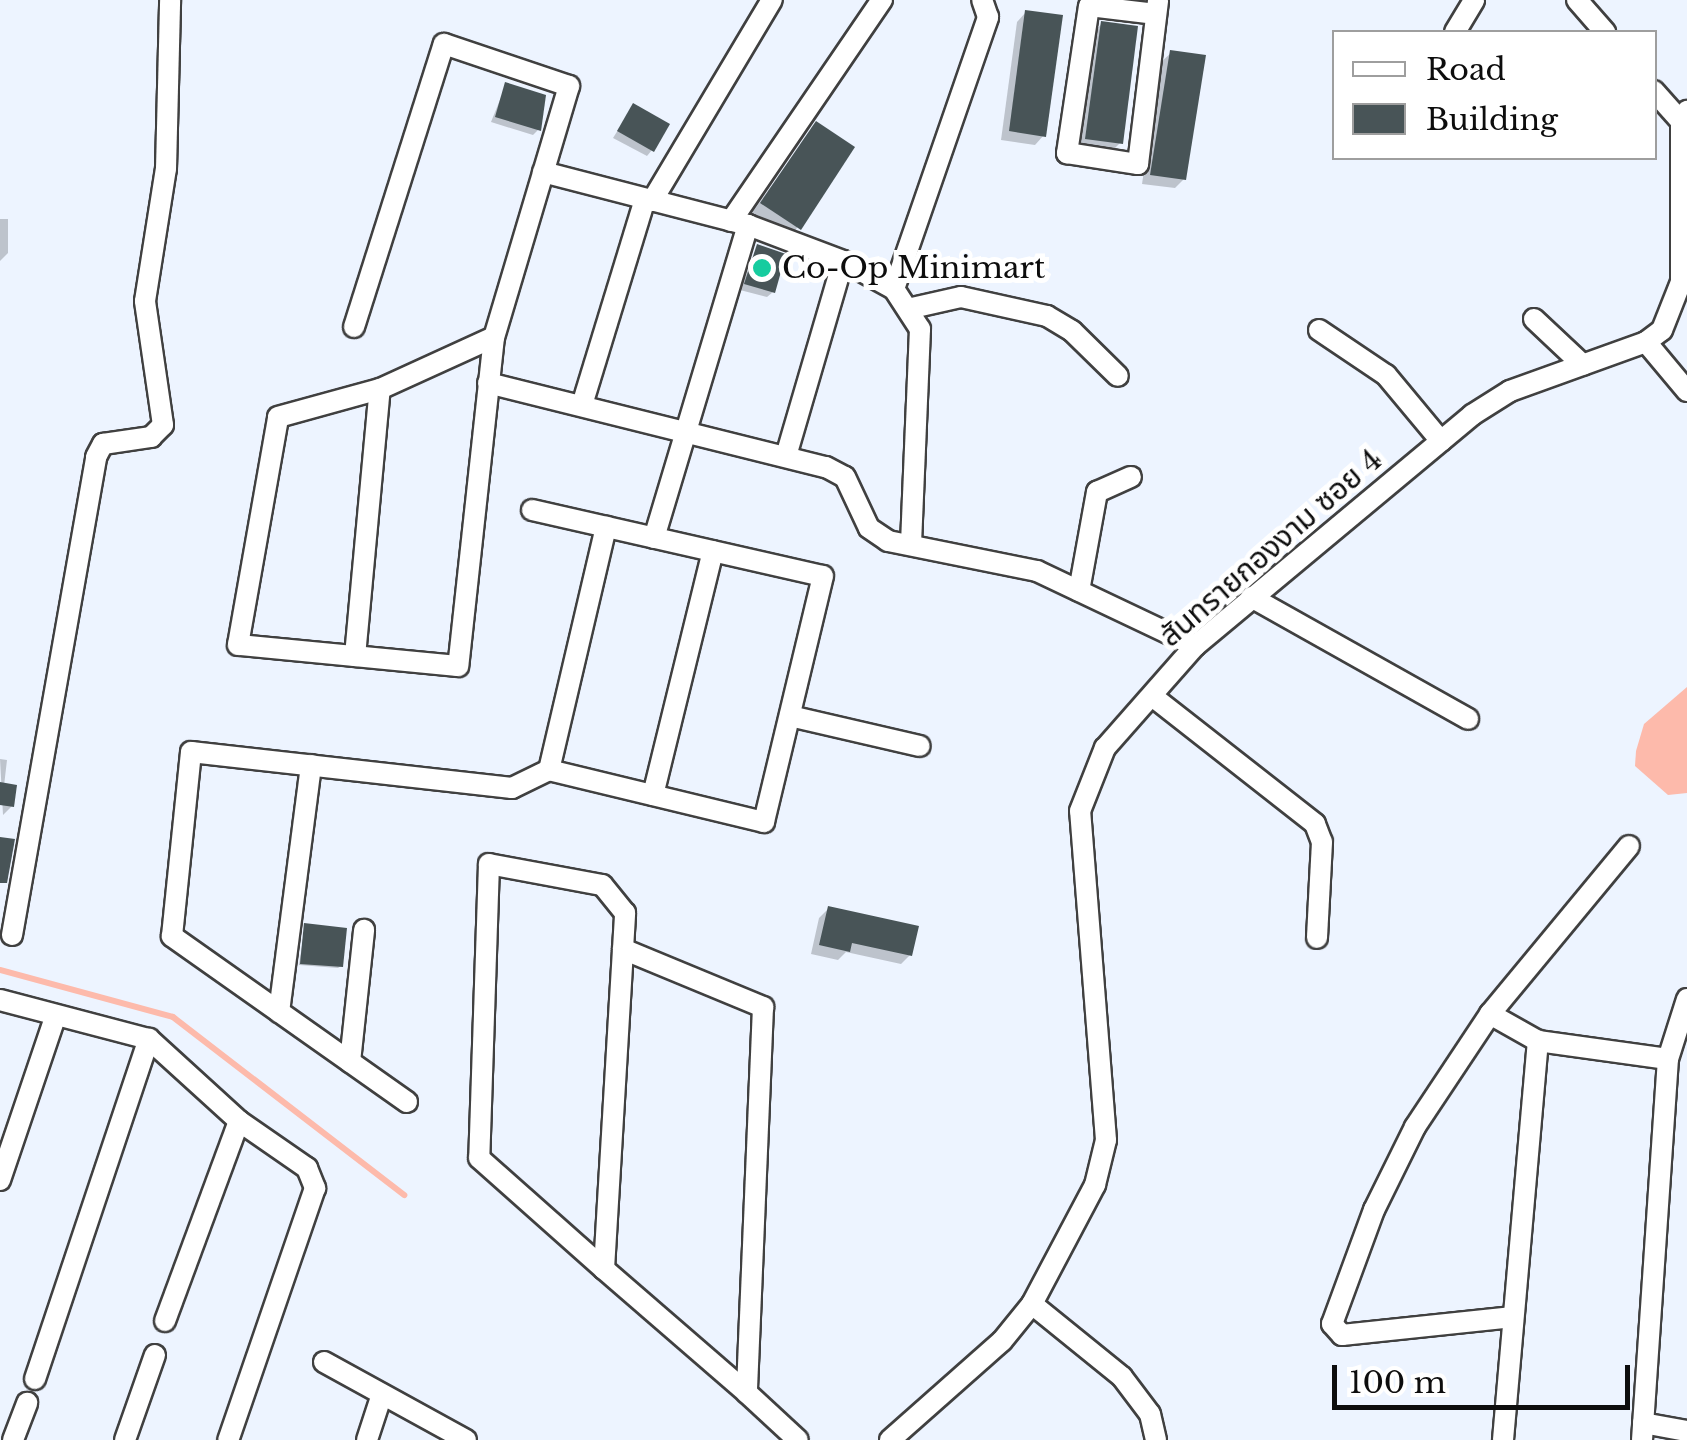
<!DOCTYPE html>
<html>
<head>
<meta charset="utf-8">
<style>
	body { margin:0 }
	#map { position:relative; width:1687px; height:1440px; overflow:hidden; background:#edf4ff; font-family:"Libre Baskerville","Noto Sans Thai",serif }
	div>[style] { position:absolute }
	.water>* { inset:0; background:#fdbaab }
	.shadow>* { inset:0; background:#0003 }
	.stream>* { height:6px; margin:-3px; padding:0 3px; transform-origin:3px; border-radius:3px; background:#fdbaab }
	.building>* { inset:0; background:#485457 }
	.roads { filter:drop-shadow(2px 0 #404040) drop-shadow(-2px 0 #404040) drop-shadow(0 2px #404040) drop-shadow(0 -2px #404040) }
	.street>* { height:20px; margin:-10px; padding:0 10px; transform-origin:10px; border-radius:10px; background:#fff }
	.dots>* { width:28px; height:28px; translate:-50% -50%; box-sizing:border-box; border:5px solid #fff; border-radius:50% }
	span { translate:-50% -50%; white-space:nowrap; text-align:center; line-height:1.15; -webkit-text-stroke:10px #fff; paint-order:stroke }
	.poi-label { font-size:30px; color:#0d0d0d }
	.left { translate:0 -50%; text-align:left }
	.street-label { font-size:30px; color:#0d0d0d }
	.legend { position:absolute; left:1332px; top:30px; width:325px; height:130px; box-sizing:border-box; background:#fff; border:2px solid #9e9e9e; margin:0; padding:12px 18px; list-style:none; font-size:30px; color:#0d0d0d }
	.legend li { display:flex; align-items:center; gap:20px; height:50px }
	.legend b { width:50px; border:2px solid #9e9e9e }
	.scale { position:absolute; left:1332px; top:1365px; width:298px; height:45px; box-sizing:border-box; border:5px solid #0d0d0d; border-top:0; padding-left:12px; font-size:30px; line-height:35px; white-space:nowrap; color:#0d0d0d; -webkit-text-stroke:8px #fff; paint-order:stroke }
</style>
</head>
<body>
<div id="map">
	<div class="water">
		<div style="clip-path:polygon(1687px 687px,1687px 793px,1668px 795px,1635px 766px,1636px 751px,1644px 724px)"></div>
	</div>
	<div class="shadow">
		<div style="clip-path:polygon(1026px 12px,1044px 135px,1035px 145px,1001px 140px,1017px 22px)"></div>
		<div style="clip-path:polygon(1102px 24px,1120px 143px,1111px 152px,1077px 148px,1092px 33px)"></div>
		<div style="clip-path:polygon(1171px 53px,1184px 179px,1175px 188px,1142px 184px,1161px 62px)"></div>
		<div style="clip-path:polygon(506px 85px,539px 129px,533px 135px,491px 122px)"></div>
		<div style="clip-path:polygon(633px 106px,652px 150px,647px 156px,613px 138px)"></div>
		<div style="clip-path:polygon(816px 124px,852px 148px,790px 238px,752px 213px)"></div>
		<div style="clip-path:polygon(0 219px,8px 219px,8px 253px,0 261px)"></div>
		<div style="clip-path:polygon(757px 247px,773px 292px,767px 297px,740px 290px)"></div>
		<div style="clip-path:polygon(0 759px,7px 760px,4px 786px,12px 806px,3px 815px)"></div>
		<div style="clip-path:polygon(829px 908px,910px 955px,901px 964px,846px 952px,838px 960px,811px 954px,819px 918px)"></div>
		<div style="clip-path:polygon(305px 926px,341px 966px,338px 968px,299px 965px)"></div>
	</div>
	<div class="stream">
		<div style="left:0;top:970px;width:179px;rotate:15.2deg"></div>
		<div style="left:173px;top:1017px;width:292px;rotate:37.6deg"></div>
	</div>
	<div class="building">
		<div style="clip-path:polygon(1025px 10px,1063px 15px,1046px 137px,1009px 131px)"></div>
		<div style="clip-path:polygon(1101px 21px,1138px 26px,1123px 144px,1085px 139px)"></div>
		<div style="clip-path:polygon(1170px 50px,1206px 55px,1186px 180px,1150px 175px)"></div>
		<div style="clip-path:polygon(505px 82px,546px 95px,541px 131px,495px 117px)"></div>
		<div style="clip-path:polygon(633px 103px,670px 124px,654px 152px,617px 131px)"></div>
		<div style="clip-path:polygon(816px 121px,855px 147px,801px 230px,760px 203px)"></div>
		<div style="clip-path:polygon(757px 244px,786px 254px,775px 293px,744px 284px)"></div>
		<div style="clip-path:polygon(0 782px,17px 785px,14px 807px,0 805px)"></div>
		<div style="clip-path:polygon(0 837px,15px 839px,7px 883px,0 883px)"></div>
		<div style="clip-path:polygon(828px 906px,919px 926px,912px 956px,852px 943px,850px 952px,819px 945px)"></div>
		<div style="clip-path:polygon(304px 923px,347px 928px,343px 967px,300px 964px)"></div>
	</div>
	<div class="roads">
		<div class="street">
			<div style="left:1577px;top:0;width:43px;rotate:48.8deg"></div>
			<div style="left:1156px;top:14px;width:67px;rotate:-173.2deg"></div>
			<div style="left:1089px;top:6px;width:149px;rotate:98.5deg"></div>
			<div style="left:1067px;top:153px;width:72px;rotate:8.8deg"></div>
			<div style="left:1138px;top:164px;width:165px;rotate:-83deg"></div>
			<div style="left:1455px;top:32px;width:37px;rotate:-59deg"></div>
			<div style="left:1654px;top:91px;width:50px;rotate:48.3deg"></div>
			<div style="left:543px;top:172px;width:212px;rotate:14.5deg"></div>
			<div style="left:748px;top:225px;width:102px;rotate:20.8deg"></div>
			<div style="left:843px;top:261px;width:58px;rotate:28.8deg"></div>
			<div style="left:894px;top:289px;width:48px;rotate:57deg"></div>
			<div style="left:920px;top:329px;width:213px;rotate:92.4deg"></div>
			<div style="left:652px;top:201px;width:234px;rotate:-59.2deg"></div>
			<div style="left:731px;top:221px;width:268px;rotate:-55.7deg"></div>
			<div style="left:894px;top:289px;width:288px;rotate:-70.9deg"></div>
			<div style="left:988px;top:17px;width:18px;rotate:-109deg"></div>
			<div style="left:912px;top:308px;width:50px;rotate:-12.7deg"></div>
			<div style="left:961px;top:297px;width:88px;rotate:12.5deg"></div>
			<div style="left:1047px;top:316px;width:29px;rotate:31deg"></div>
			<div style="left:1072px;top:331px;width:64px;rotate:44.4deg"></div>
			<div style="left:1534px;top:319px;width:67px;rotate:43.2deg"></div>
			<div style="left:354px;top:327px;width:297px;rotate:-72.4deg"></div>
			<div style="left:444px;top:44px;width:132px;rotate:18.6deg"></div>
			<div style="left:569px;top:86px;width:262px;rotate:106.6deg"></div>
			<div style="left:494px;top:337px;width:331px;rotate:96.2deg"></div>
			<div style="left:458px;top:666px;width:221px;rotate:-174.5deg"></div>
			<div style="left:238px;top:645px;width:231px;rotate:-80deg"></div>
			<div style="left:278px;top:417px;width:106px;rotate:-15.4deg"></div>
			<div style="left:380px;top:389px;width:125px;rotate:-24.5deg"></div>
			<div style="left:1319px;top:330px;width:81px;rotate:33.9deg"></div>
			<div style="left:1386px;top:375px;width:86px;rotate:50.2deg"></div>
			<div style="left:1646px;top:342px;width:64px;rotate:50.1deg"></div>
			<div style="left:488px;top:383px;width:348px;rotate:14deg"></div>
			<div style="left:826px;top:467px;width:21px;rotate:28deg"></div>
			<div style="left:845px;top:477px;width:56px;rotate:64.8deg"></div>
			<div style="left:869px;top:528px;width:23px;rotate:34deg"></div>
			<div style="left:888px;top:541px;width:152px;rotate:11.4deg"></div>
			<div style="left:1037px;top:571px;width:175px;rotate:25.4deg"></div>
			<div style="left:582px;top:405px;width:215px;rotate:-73deg"></div>
			<div style="left:786px;top:456px;width:203px;rotate:-73.7deg"></div>
			<div style="left:532px;top:510px;width:298px;rotate:12.8deg"></div>
			<div style="left:823px;top:576px;width:253px;rotate:103.5deg"></div>
			<div style="left:764px;top:822px;width:221px;rotate:-166.4deg"></div>
			<div style="left:654px;top:538px;width:327px;rotate:-73.3deg"></div>
			<div style="left:1079px;top:591px;width:101px;rotate:-79.7deg"></div>
			<div style="left:1097px;top:492px;width:37px;rotate:-24deg"></div>
			<div style="left:1251px;top:597px;width:249px;rotate:29.3deg"></div>
			<div style="left:355px;top:656px;width:268px;rotate:-84.7deg"></div>
			<div style="left:1152px;top:696px;width:207px;rotate:38.1deg"></div>
			<div style="left:1315px;top:824px;width:19px;rotate:69deg"></div>
			<div style="left:1322px;top:842px;width:96px;rotate:93deg"></div>
			<div style="left:790px;top:716px;width:133px;rotate:13deg"></div>
			<div style="left:653px;top:795px;width:251px;rotate:-76.2deg"></div>
			<div style="left:12px;top:935px;width:485px;rotate:-80deg"></div>
			<div style="left:96px;top:457px;width:15px;rotate:-62deg"></div>
			<div style="left:103px;top:444px;width:49px;rotate:-8.3deg"></div>
			<div style="left:151px;top:437px;width:17px;rotate:-45deg"></div>
			<div style="left:163px;top:425px;width:125px;rotate:-98.3deg"></div>
			<div style="left:145px;top:301px;width:134px;rotate:-81deg"></div>
			<div style="left:166px;top:169px;width:169px;rotate:-88.6deg"></div>
			<div style="left:623px;top:949px;width:152px;rotate:22.5deg"></div>
			<div style="left:763px;top:1007px;width:386px;rotate:92.4deg"></div>
			<div style="left:0;top:1000px;width:154px;rotate:14.7deg"></div>
			<div style="left:149px;top:1039px;width:122px;rotate:42.3deg"></div>
			<div style="left:239px;top:1121px;width:83px;rotate:34.7deg"></div>
			<div style="left:307px;top:1168px;width:22px;rotate:68deg"></div>
			<div style="left:315px;top:1188px;width:267px;rotate:109deg"></div>
			<div style="left:279px;top:1012px;width:249px;rotate:-82.6deg"></div>
			<div style="left:1490px;top:1014px;width:55px;rotate:29.4deg"></div>
			<div style="left:1538px;top:1041px;width:131px;rotate:7.9deg"></div>
			<div style="left:350px;top:1062px;width:133px;rotate:-83.9deg"></div>
			<div style="left:407px;top:1102px;width:288px;rotate:-144.8deg"></div>
			<div style="left:172px;top:936px;width:185px;rotate:-84.1deg"></div>
			<div style="left:191px;top:752px;width:323px;rotate:6.4deg"></div>
			<div style="left:512px;top:788px;width:41px;rotate:-25.9deg"></div>
			<div style="left:549px;top:770px;width:250px;rotate:-76.8deg"></div>
			<div style="left:0;top:1180px;width:174px;rotate:-71.3deg"></div>
			<div style="left:604px;top:1269px;width:357px;rotate:-86.6deg"></div>
			<div style="left:625px;top:913px;width:36px;rotate:-129deg"></div>
			<div style="left:602px;top:885px;width:115px;rotate:-169.5deg"></div>
			<div style="left:489px;top:864px;width:294px;rotate:91.9deg"></div>
			<div style="left:479px;top:1158px;width:167px;rotate:41.6deg"></div>
			<div style="left:604px;top:1269px;width:189px;rotate:40.9deg"></div>
			<div style="left:747px;top:1393px;width:69px;rotate:42.7deg"></div>
			<div style="left:1032px;top:1304px;width:116px;rotate:39deg"></div>
			<div style="left:1122px;top:1377px;width:46px;rotate:52.9deg"></div>
			<div style="left:1150px;top:1414px;width:27px;rotate:77deg"></div>
			<div style="left:1513px;top:1317px;width:172px;rotate:174deg"></div>
			<div style="left:1342px;top:1335px;width:15px;rotate:-132deg"></div>
			<div style="left:1332px;top:1324px;width:121px;rotate:-69.8deg"></div>
			<div style="left:1374px;top:1210px;width:93px;rotate:-63.7deg"></div>
			<div style="left:1415px;top:1127px;width:136px;rotate:-56.4deg"></div>
			<div style="left:1490px;top:1014px;width:218px;rotate:-50.4deg"></div>
			<div style="left:165px;top:1321px;width:213px;rotate:-69.7deg"></div>
			<div style="left:324px;top:1362px;width:162px;rotate:28.8deg"></div>
			<div style="left:35px;top:1379px;width:359px;rotate:-71.5deg"></div>
			<div style="left:1643px;top:1423px;width:45px;rotate:10.3deg"></div>
			<div style="left:13px;top:1440px;width:40px;rotate:-69deg"></div>
			<div style="left:125px;top:1440px;width:90px;rotate:-70.6deg"></div>
			<div style="left:367px;top:1440px;width:48px;rotate:-71.9deg"></div>
			<div style="left:890px;top:1440px;width:149px;rotate:-41.5deg"></div>
			<div style="left:1002px;top:1341px;width:48px;rotate:-51deg"></div>
			<div style="left:1032px;top:1304px;width:135px;rotate:-62.1deg"></div>
			<div style="left:1095px;top:1185px;width:46px;rotate:-76.3deg"></div>
			<div style="left:1106px;top:1140px;width:330px;rotate:-94.5deg"></div>
			<div style="left:1080px;top:811px;width:68px;rotate:-68.4deg"></div>
			<div style="left:1105px;top:748px;width:136px;rotate:-48.6deg"></div>
			<div style="left:1195px;top:646px;width:361px;rotate:-39.8deg"></div>
			<div style="left:1472px;top:415px;width:45px;rotate:-32.3deg"></div>
			<div style="left:1510px;top:391px;width:145px;rotate:-19.8deg"></div>
			<div style="left:1646px;top:342px;width:20px;rotate:-37deg"></div>
			<div style="left:1662px;top:330px;width:52px;rotate:-68.4deg"></div>
			<div style="left:1681px;top:282px;width:161px;rotate:-90deg"></div>
			<div style="left:1681px;top:121px;width:12px;rotate:-59deg"></div>
			<div style="left:1503px;top:1440px;width:401px;rotate:-85deg"></div>
			<div style="left:1642px;top:1440px;width:382px;rotate:-86.1deg"></div>
			<div style="left:1668px;top:1059px;width:63px;rotate:-72.4deg"></div>
		</div>
	</div>
	<div class="dots">
		<div style="left:762px;top:268px;background:#16cc9f"></div>
	</div>
	<div class="poi-label">
		<span class="left" style="left:782px;top:268px">Co-Op Minimart</span>
	</div>
	<div class="street-label">
		<span style="left:1271px;top:548px;rotate:-41deg">สันทรายกองงาม ซอย 4</span>
	</div>
	<ul class="legend">
	<li><b style="height:12px;background:#fff"></b>Road</li>
	<li><b style="height:28px;background:#485457"></b>Building</li>
	</ul>
	<div class="scale">100 m</div>
</div>
</body>
</html>
